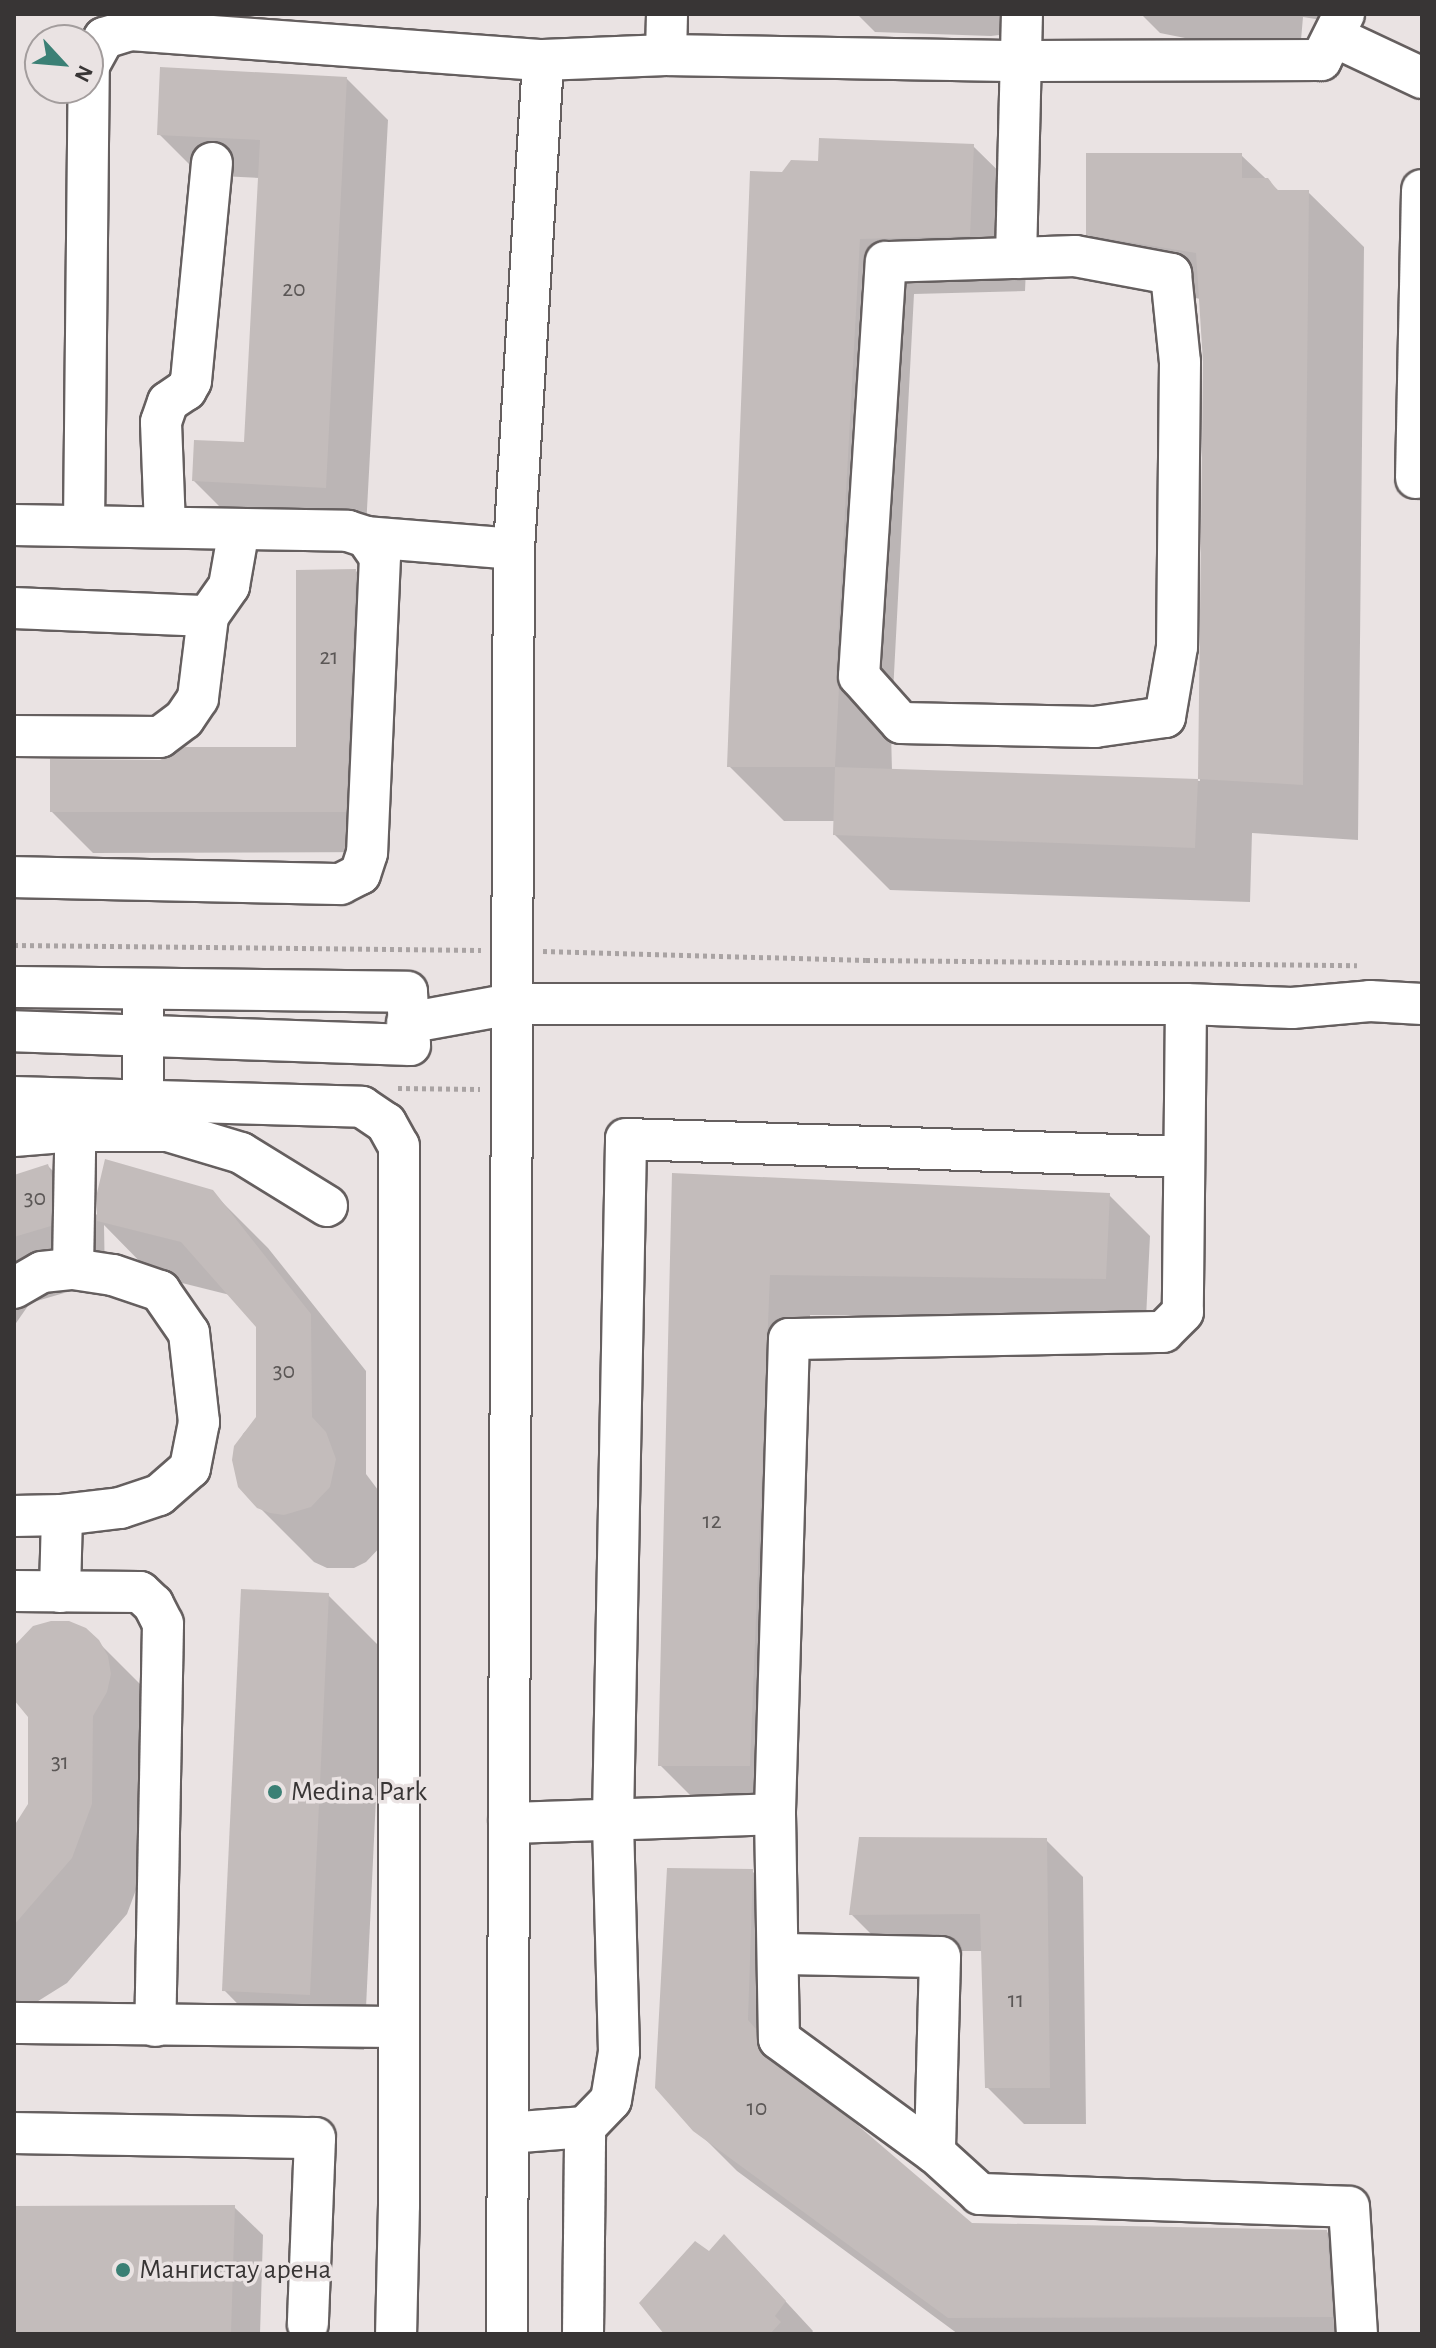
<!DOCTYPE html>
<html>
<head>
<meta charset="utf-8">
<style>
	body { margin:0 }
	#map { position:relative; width:1436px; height:2348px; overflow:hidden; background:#eae3e3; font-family:"Alegreya Sans",sans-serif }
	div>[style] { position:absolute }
	.shadow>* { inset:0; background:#0003 }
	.building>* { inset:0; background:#c3bcbb }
	.path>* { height:5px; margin-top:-2.5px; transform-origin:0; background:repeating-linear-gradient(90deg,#a9a3a3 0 4px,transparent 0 8px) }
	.roads { filter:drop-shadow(2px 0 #655f5f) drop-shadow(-2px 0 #655f5f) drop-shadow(0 2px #655f5f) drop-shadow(0 -2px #655f5f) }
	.minor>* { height:40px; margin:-20px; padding:0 20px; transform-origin:20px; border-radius:20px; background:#fff }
	.dots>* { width:22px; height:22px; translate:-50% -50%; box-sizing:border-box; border:4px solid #eae3e3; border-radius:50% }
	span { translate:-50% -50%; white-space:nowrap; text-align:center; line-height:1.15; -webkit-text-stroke:7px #eae3e3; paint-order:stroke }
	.number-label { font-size:24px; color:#5b5756 }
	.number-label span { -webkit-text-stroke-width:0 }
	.poi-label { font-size:28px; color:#383535 }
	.left { translate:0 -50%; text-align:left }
	.frame { position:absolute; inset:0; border:16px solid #383535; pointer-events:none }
	.north { position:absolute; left:24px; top:24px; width:80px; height:80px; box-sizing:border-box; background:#eae3e3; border:2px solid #a39d9d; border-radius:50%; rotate:116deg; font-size:22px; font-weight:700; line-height:32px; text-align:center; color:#383535 }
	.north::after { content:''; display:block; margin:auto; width:28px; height:36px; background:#3b8075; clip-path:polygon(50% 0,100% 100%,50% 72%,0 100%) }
</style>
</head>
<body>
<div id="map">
	<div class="shadow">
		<div style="clip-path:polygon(857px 14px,1014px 14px,1016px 33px,991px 36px,875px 32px)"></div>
		<div style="clip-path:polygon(1141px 14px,1341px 14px,1334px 22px,1303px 17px,1301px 40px,1185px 38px,1160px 33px)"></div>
		<div style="clip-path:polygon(347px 79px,388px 120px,366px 528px,235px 522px,194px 481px,246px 444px,260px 178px,200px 175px,159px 134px)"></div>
		<div style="clip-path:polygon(973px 146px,1029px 201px,1025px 291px,914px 294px,891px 731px,892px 771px,1200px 781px,1205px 362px,1201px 299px,1143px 289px,1088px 234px,1241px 155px,1280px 192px,1308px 192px,1364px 247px,1358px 840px,1252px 833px,1250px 902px,890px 890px,835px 835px,835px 821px,784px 821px,729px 766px,783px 174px,820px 163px)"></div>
		<div style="clip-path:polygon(356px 571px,397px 612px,386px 852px,93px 853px,52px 812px,160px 762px,298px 749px)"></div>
		<div style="clip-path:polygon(48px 1166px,99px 1217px,212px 1192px,268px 1248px,366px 1371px,366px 1474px,387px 1502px,385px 1542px,366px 1562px,354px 1568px,327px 1568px,314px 1562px,258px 1506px,234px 1460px,243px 1434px,258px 1418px,258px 1326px,230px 1295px,154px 1276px,104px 1225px,105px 1281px,30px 1303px,14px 1326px,14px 1178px)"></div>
		<div style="clip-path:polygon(673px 1175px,1109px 1195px,1150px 1236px,1146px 1319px,810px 1315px,790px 1806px,701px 1806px,660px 1765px)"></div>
		<div style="clip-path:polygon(328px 1595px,383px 1650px,364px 2050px,279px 2046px,224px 1990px)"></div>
		<div style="clip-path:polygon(98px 1642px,154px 1698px,147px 1860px,127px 1914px,67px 1983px,27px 2008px,14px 2012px,14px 1829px,30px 1804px,30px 1716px,14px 1694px,14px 1650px)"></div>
		<div style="clip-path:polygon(1046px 1840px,1083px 1877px,1086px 2124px,1024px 2124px,987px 2087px,983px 1951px,888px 1951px,851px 1914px)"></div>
		<div style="clip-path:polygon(752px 1871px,793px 1912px,797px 2081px,971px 2225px,1327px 2232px,1368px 2273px,1371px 2334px,958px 2334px,737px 2171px,695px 2129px)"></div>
		<div style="clip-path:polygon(234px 2207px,263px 2235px,260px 2334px,14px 2334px,14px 2208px)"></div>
		<div style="clip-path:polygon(752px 2265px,813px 2331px,811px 2334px,667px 2334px)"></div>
	</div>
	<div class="building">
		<div style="clip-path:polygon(160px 67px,347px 77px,326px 488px,192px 481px,194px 440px,244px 442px,260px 140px,157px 135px)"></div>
		<div style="clip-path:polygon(819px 138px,974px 144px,970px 236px,860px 239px,836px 674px,839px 687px,835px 767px,727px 767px,750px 171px,782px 172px,791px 160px,818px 161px)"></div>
		<div style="clip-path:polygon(1086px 153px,1242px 153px,1242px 178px,1268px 178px,1277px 190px,1309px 190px,1303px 785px,1198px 779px,1203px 362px,1196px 253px,1086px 235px)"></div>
		<div style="clip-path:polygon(356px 569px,346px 812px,50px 812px,50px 759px,160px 760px,185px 747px,296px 747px,296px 570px)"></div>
		<div style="clip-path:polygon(835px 767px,1198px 779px,1195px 848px,833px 835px)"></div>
		<div style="clip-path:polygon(105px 1159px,213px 1190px,311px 1314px,312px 1417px,326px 1432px,336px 1459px,330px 1487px,311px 1507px,284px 1515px,270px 1513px,257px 1508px,238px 1487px,232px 1460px,234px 1446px,256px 1417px,256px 1327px,181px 1242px,97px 1221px,97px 1193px)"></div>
		<div style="clip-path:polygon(48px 1164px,52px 1178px,51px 1226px,14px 1237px,14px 1175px)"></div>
		<div style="clip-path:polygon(672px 1173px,1110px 1193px,1106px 1279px,770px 1275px,750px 1766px,658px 1766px)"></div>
		<div style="clip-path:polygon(241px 1589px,329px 1593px,310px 1995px,222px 1991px)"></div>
		<div style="clip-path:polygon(51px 1621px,69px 1621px,86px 1628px,99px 1640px,108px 1656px,111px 1674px,107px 1692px,93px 1716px,92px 1804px,72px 1858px,14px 1925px,14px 1826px,28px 1804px,28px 1717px,14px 1700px,14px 1646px,33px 1626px)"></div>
		<div style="clip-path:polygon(859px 1837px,1047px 1838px,1050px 2088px,985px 2088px,980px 1914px,849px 1915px)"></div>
		<div style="clip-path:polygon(667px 1868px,753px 1869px,748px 2020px,756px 2029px,759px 2050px,855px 2123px,972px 2223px,1327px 2230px,1333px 2317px,948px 2318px,693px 2131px,655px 2088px)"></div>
		<div style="clip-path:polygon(235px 2205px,231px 2334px,14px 2334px,14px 2206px)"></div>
		<div style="clip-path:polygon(724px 2234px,786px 2301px,775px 2316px,781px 2322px,770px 2334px,664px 2334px,639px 2303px,695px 2241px,709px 2251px)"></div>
	</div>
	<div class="path">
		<div style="left:14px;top:945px;width:467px;rotate:0.6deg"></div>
		<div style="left:543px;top:951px;width:323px;rotate:1.6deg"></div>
		<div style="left:866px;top:960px;width:491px;rotate:0.6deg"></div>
		<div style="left:398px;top:1088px;width:82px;rotate:0.7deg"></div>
	</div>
	<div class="roads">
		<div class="minor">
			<div style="left:1335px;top:37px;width:96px;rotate:25.2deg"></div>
			<div style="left:666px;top:55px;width:41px;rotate:-88.6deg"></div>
			<div style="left:1016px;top:258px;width:59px;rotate:-1.9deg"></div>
			<div style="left:1075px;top:256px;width:98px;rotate:10.6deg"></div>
			<div style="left:1171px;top:274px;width:88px;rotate:84.2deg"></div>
			<div style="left:1180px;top:362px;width:285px;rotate:90.6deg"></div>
			<div style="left:1177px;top:647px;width:71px;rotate:99.7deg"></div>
			<div style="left:1165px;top:717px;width:71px;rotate:171.9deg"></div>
			<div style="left:1095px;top:727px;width:194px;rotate:-178.8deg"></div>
			<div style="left:901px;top:723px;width:63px;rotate:-131.8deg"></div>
			<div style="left:859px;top:676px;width:415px;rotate:-86.3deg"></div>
			<div style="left:886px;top:262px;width:130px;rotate:-1.8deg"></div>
			<div style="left:1016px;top:258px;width:244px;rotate:-88.6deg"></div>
			<div style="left:1416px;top:478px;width:288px;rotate:-88.8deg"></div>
			<div style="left:14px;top:525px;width:334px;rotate:1deg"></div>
			<div style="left:348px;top:531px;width:19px;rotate:18deg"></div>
			<div style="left:366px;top:537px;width:24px;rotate:55deg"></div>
			<div style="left:380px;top:557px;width:296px;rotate:92.5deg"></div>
			<div style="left:367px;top:853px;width:22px;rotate:108deg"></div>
			<div style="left:360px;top:874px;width:22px;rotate:153deg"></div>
			<div style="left:340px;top:884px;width:326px;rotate:-178.8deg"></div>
			<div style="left:84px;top:526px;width:461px;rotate:-89.4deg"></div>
			<div style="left:89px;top:65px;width:31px;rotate:-61deg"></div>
			<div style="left:104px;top:38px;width:27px;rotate:-17deg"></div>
			<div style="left:130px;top:30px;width:414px;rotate:4.2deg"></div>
			<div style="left:165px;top:527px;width:105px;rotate:-92.2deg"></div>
			<div style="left:161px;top:422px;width:21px;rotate:-71deg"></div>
			<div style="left:168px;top:402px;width:22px;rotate:-34deg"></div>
			<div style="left:186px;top:390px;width:10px;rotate:-61deg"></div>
			<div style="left:191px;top:381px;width:219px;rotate:-84.5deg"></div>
			<div style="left:366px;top:537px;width:148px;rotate:4.6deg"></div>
			<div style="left:14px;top:608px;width:194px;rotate:2.4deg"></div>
			<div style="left:208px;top:616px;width:37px;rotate:-55deg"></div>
			<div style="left:229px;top:586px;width:58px;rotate:-80deg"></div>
			<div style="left:14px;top:736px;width:146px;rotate:0.4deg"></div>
			<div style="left:160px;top:737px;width:30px;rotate:-37deg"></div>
			<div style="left:184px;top:719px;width:25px;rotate:-56deg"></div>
			<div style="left:198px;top:698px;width:83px;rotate:-83deg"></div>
			<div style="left:14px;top:987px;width:393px;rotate:0.7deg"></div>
			<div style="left:407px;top:992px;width:53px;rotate:86.8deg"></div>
			<div style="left:410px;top:1045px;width:396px;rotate:-178deg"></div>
			<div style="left:1186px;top:1004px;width:308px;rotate:90.6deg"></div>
			<div style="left:1183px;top:1312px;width:28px;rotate:135deg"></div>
			<div style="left:1163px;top:1332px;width:374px;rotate:178.9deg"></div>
			<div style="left:789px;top:1339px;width:475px;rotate:91.7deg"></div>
			<div style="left:775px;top:1814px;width:225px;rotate:89deg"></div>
			<div style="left:779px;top:2039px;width:193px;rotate:36.2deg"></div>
			<div style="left:935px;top:2153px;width:61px;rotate:42.3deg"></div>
			<div style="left:980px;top:2194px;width:369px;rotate:2deg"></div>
			<div style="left:1349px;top:2207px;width:127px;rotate:86.4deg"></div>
			<div style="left:407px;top:1023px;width:107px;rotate:-10.3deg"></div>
			<div style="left:512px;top:1004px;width:674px"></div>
			<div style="left:1186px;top:1004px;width:106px;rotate:2.2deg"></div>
			<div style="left:1292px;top:1008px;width:78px;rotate:-5.1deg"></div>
			<div style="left:1370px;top:1001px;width:52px;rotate:3.3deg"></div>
			<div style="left:14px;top:1097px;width:348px;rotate:1.6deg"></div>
			<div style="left:362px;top:1107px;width:29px;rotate:34deg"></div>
			<div style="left:386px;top:1123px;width:26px;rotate:61deg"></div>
			<div style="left:399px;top:1146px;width:1059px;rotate:90deg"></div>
			<div style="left:399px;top:2205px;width:129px;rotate:91.3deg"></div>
			<div style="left:143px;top:1100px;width:94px;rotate:-90deg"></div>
			<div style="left:14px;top:1136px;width:61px;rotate:-4.7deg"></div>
			<div style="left:75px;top:1131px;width:93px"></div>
			<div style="left:168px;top:1131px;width:76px;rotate:16.8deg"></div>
			<div style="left:241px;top:1153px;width:101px;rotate:31.6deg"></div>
			<div style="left:73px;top:1269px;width:164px;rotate:-89deg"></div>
			<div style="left:14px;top:1288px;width:32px;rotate:-30deg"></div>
			<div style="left:42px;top:1272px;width:31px;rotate:-6deg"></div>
			<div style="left:73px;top:1269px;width:40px;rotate:8.5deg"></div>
			<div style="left:113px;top:1275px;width:50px;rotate:18.8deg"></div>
			<div style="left:160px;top:1291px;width:51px;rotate:55.4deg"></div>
			<div style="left:189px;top:1333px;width:90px;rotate:83.6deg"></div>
			<div style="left:199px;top:1422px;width:47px;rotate:101.1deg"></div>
			<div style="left:190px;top:1468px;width:41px;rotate:138.9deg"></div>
			<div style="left:159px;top:1495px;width:41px;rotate:161.6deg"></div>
			<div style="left:120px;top:1508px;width:58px;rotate:173.1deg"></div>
			<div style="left:62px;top:1515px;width:77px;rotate:91.5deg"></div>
			<div style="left:14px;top:1516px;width:48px;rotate:-1.2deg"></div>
			<div style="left:14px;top:1591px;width:126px;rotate:0.5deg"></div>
			<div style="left:140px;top:1592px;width:18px;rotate:43deg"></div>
			<div style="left:153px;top:1604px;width:22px;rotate:63deg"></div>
			<div style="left:163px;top:1624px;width:402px;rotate:91.1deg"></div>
			<div style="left:509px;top:1823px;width:266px;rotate:-1.9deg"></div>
			<div style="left:780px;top:1954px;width:160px;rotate:1.1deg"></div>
			<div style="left:940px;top:1957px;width:196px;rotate:91.5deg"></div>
			<div style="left:14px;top:2023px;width:384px;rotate:0.6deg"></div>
			<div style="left:14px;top:2133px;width:301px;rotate:1deg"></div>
			<div style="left:315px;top:2138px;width:186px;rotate:92.2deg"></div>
			<div style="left:508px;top:2133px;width:77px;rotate:-4.5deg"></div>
			<div style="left:585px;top:2127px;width:37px;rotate:-46deg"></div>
			<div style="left:611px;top:2100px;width:49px;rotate:-80.5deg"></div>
			<div style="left:619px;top:2052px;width:233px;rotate:-91.5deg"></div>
			<div style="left:613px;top:1819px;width:680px;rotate:-88.9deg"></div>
			<div style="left:626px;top:1139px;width:558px;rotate:1.85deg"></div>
			<div style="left:507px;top:2334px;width:1785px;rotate:-89.78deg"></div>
			<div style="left:514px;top:549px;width:490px;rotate:-86.6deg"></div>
			<div style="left:543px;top:60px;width:123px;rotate:-2.3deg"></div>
			<div style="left:666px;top:55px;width:357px;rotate:1deg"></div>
			<div style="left:1023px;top:61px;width:298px;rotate:-0.2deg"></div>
			<div style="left:1321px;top:60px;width:51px;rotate:-63.4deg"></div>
			<div style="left:583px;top:2334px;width:207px;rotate:-89.4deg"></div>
		</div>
	</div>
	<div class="dots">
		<div style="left:275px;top:1792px;background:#3b8075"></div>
		<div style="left:123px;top:2270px;background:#3b8075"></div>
	</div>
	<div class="number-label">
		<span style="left:294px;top:290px">20</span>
		<span style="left:329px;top:658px">21</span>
		<span style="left:35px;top:1199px">30</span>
		<span style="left:284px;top:1372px">30</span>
		<span style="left:712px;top:1522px">12</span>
		<span style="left:60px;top:1763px">31</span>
		<span style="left:1016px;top:2001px">11</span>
		<span style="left:757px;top:2109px">10</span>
	</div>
	<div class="poi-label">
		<span class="left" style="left:291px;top:1792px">Medina Park</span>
		<span class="left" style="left:139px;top:2270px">Мангистау арена</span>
	</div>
	<div class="frame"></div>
	<div class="north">N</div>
</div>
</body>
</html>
